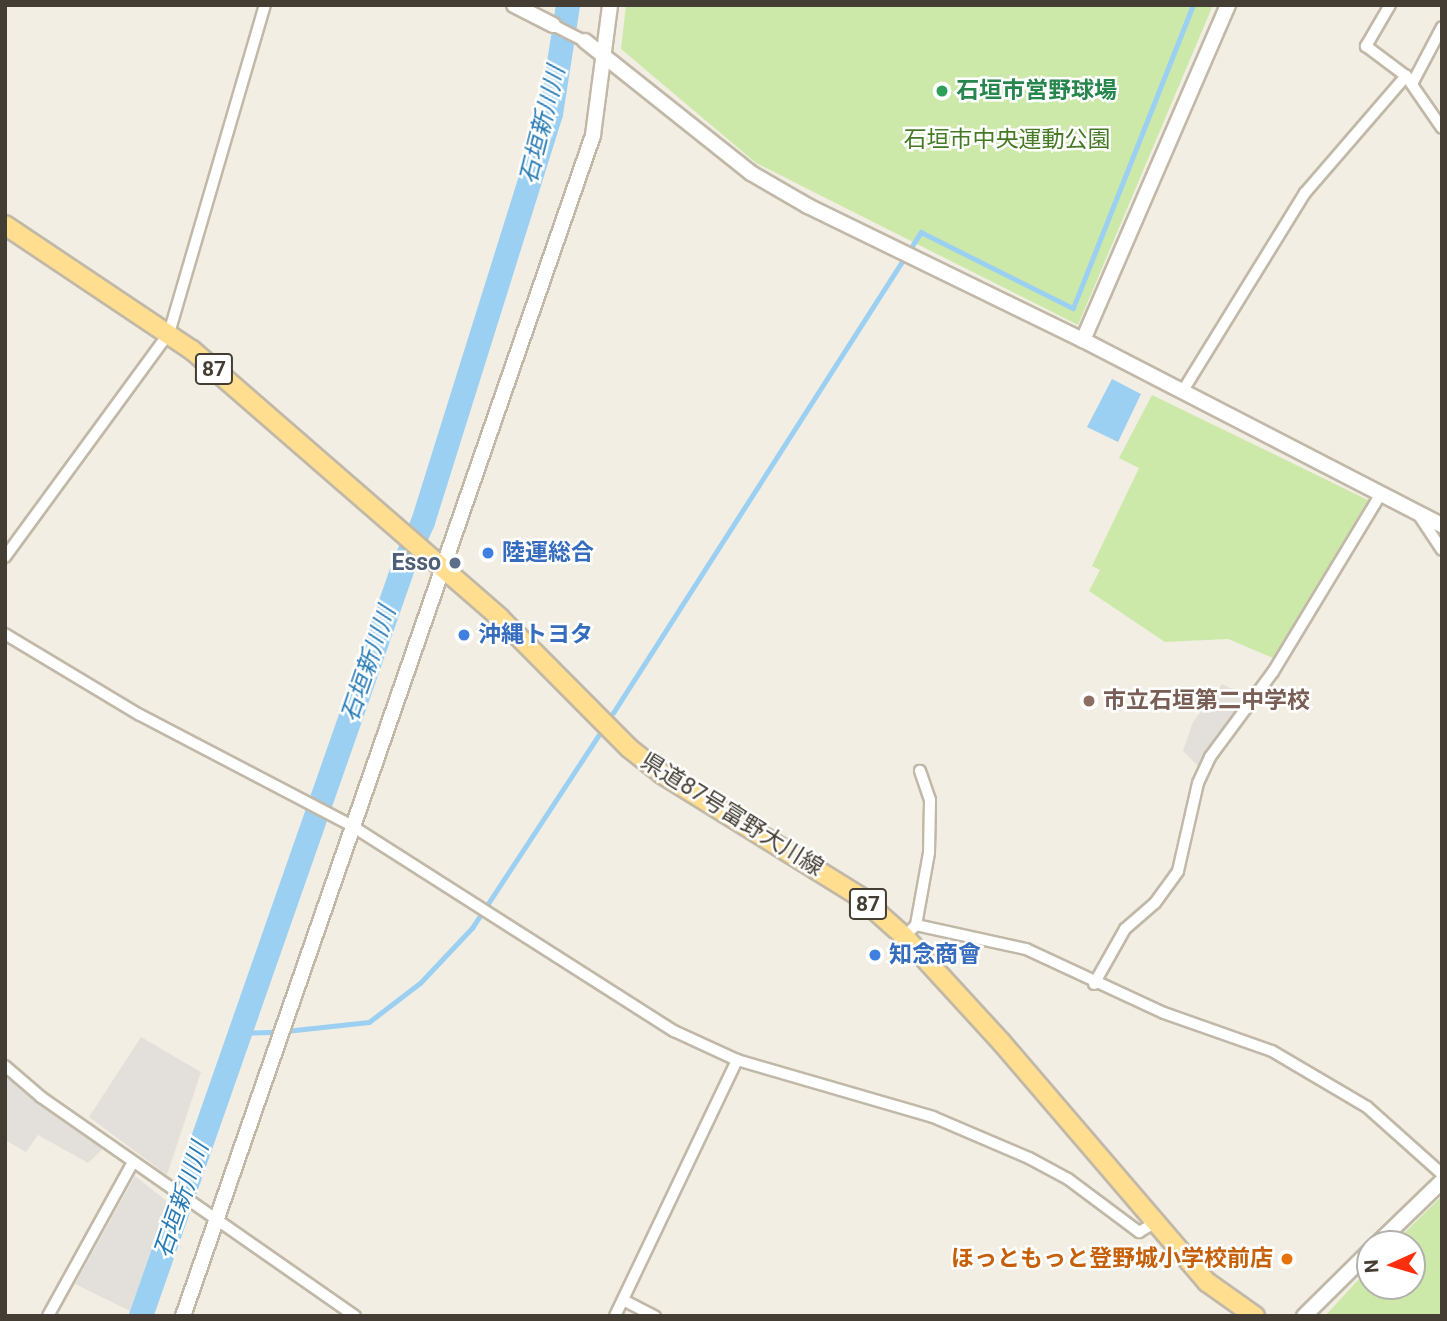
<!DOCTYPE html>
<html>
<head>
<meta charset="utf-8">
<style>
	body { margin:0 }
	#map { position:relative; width:1447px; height:1321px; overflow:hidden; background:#f3eee3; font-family:Roboto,"Noto Sans JP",sans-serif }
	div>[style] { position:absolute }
	.green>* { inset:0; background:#cde9a9 }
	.parking>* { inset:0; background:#e3e0dc }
	.water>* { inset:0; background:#9bd0f3 }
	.stream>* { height:4.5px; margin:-2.25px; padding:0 2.25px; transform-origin:2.25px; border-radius:2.25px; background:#9bd0f3 }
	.river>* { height:24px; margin:-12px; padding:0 12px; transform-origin:12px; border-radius:12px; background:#9bd0f3 }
	.roads { filter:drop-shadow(2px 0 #c1b8a8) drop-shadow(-2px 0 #c1b8a8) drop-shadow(0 2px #c1b8a8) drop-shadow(0 -2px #c1b8a8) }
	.minor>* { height:10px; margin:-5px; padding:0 5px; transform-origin:5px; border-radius:5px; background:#fff }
	.tertiary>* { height:14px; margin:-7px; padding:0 7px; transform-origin:7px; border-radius:7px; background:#fff }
	.primary>* { height:18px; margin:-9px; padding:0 9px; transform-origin:9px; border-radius:9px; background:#ffde8f }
	.dots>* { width:19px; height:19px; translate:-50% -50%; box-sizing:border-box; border:4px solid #fff; border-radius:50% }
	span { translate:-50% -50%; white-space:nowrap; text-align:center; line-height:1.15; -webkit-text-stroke:5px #fff; paint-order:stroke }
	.shield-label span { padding:2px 5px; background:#fff; border:2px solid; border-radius:5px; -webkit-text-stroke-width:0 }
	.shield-label { font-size:21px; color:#443d33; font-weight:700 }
	.leisure-label { font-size:23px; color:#27864d; font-weight:700 }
	.left { translate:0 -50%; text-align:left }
	.park-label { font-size:23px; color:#457924 }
	.shop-label { font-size:23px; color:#366cbe; font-weight:700 }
	.service-label { font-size:23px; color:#4e5e75; font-weight:700 }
	.right { translate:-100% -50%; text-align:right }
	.education-label { font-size:23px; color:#785e54; font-weight:700 }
	.street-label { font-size:23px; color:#443d33 }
	.food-label { font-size:23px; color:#c56008; font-weight:700 }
	.water-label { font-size:24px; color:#287bb5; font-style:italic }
	.frame { position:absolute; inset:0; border:7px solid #443d33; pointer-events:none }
	.north { position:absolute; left:1356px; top:1230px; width:70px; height:70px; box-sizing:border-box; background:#fff; border:2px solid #b4b1ad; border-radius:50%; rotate:266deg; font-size:19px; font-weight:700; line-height:28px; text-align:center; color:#443d33 }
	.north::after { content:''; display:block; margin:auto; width:24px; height:32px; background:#ff2f0d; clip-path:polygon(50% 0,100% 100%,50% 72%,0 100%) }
</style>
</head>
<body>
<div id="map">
	<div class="green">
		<div style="clip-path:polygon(626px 5px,1213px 5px,1078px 325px,756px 163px,621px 49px)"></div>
		<div style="clip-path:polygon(1152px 395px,1368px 500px,1273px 658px,1228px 639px,1165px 642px,1089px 591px,1100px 570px,1092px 566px,1139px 468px,1119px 458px)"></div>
		<div style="clip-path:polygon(1442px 1196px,1442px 1316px,1325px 1316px,1370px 1267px,1370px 1286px,1412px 1286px,1412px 1244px,1393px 1244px)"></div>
	</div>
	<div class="parking">
		<div style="clip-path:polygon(1222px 684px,1247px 696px,1199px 767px,1183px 751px,1193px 722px)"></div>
		<div style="clip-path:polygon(141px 1037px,201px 1072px,167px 1175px,89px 1117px)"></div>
		<div style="clip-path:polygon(5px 1070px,107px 1145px,88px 1163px,38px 1135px,26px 1152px,5px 1140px)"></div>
		<div style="clip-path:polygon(135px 1176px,168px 1202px,130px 1311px,75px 1284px)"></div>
	</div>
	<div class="water">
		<div style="clip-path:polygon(1112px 379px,1141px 394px,1118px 442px,1087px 427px)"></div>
	</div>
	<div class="stream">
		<div style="left:613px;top:713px;width:571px;rotate:-57.37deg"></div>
		<div style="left:921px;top:232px;width:170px;rotate:26.6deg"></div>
		<div style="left:1073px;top:308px;width:326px;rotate:-68.4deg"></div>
		<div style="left:286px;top:1031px;width:83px;rotate:-6.2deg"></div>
		<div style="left:369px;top:1022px;width:64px;rotate:-37.4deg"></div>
		<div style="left:420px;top:983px;width:76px;rotate:-46.6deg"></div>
		<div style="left:472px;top:928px;width:230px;rotate:-56.7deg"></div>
		<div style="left:239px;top:1033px;width:38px;rotate:-2deg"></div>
	</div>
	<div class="river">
		<div style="left:141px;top:1316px;width:799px;rotate:-70.7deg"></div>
		<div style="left:405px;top:562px;width:44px;rotate:-65.8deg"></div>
		<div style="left:423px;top:522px;width:428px;rotate:-72.6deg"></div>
		<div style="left:551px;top:114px;width:110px;rotate:-81.1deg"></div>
	</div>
	<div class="roads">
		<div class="minor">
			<div style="left:1390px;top:5px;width:48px;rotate:120.3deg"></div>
			<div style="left:1366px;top:46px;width:50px;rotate:36.9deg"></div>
			<div style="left:1406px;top:76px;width:63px;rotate:55.3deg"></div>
			<div style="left:553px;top:25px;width:36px;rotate:27deg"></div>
			<div style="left:1412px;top:84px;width:64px;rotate:-62.2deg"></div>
			<div style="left:1182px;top:392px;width:234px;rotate:-58.3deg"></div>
			<div style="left:1305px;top:193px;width:155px;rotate:-49.2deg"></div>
			<div style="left:1418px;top:514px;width:43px;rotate:56.3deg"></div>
			<div style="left:5px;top:557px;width:278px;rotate:-53.8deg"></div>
			<div style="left:169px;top:333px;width:342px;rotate:-73.7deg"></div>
			<div style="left:5px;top:634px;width:157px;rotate:31deg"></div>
			<div style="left:140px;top:715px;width:239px;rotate:27.6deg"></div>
			<div style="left:352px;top:826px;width:382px;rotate:32.5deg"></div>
			<div style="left:674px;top:1031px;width:69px;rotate:24.7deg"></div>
			<div style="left:737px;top:1060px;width:204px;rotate:16.2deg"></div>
			<div style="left:933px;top:1117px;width:104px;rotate:23.1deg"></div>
			<div style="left:1029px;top:1158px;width:44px;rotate:28.3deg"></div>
			<div style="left:1068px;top:1179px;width:89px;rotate:36.7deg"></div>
			<div style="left:1139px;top:1232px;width:20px;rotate:-30deg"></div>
			<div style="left:916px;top:925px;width:113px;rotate:12.3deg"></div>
			<div style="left:1026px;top:949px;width:152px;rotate:24.9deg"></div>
			<div style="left:1164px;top:1013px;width:114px;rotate:19.4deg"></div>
			<div style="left:1272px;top:1051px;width:110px;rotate:30.5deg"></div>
			<div style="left:1367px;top:1107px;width:101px;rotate:41.8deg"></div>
			<div style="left:911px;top:930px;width:7px;rotate:-45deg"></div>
			<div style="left:916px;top:925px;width:73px;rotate:-79.8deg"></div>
			<div style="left:929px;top:853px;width:53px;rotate:-88.9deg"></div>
			<div style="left:930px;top:800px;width:31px;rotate:-109deg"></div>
			<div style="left:1094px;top:984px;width:63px;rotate:-60.6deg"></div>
			<div style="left:1125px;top:929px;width:40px;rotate:-41deg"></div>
			<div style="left:1155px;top:903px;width:39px;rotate:-54deg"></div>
			<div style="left:1178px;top:871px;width:90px;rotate:-77.2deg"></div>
			<div style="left:1198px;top:783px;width:29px;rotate:-65deg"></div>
			<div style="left:1210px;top:757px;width:106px;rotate:-53.5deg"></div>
			<div style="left:1273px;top:672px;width:207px;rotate:-58.8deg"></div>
			<div style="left:5px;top:1066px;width:48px;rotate:40.7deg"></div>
			<div style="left:41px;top:1097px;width:383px;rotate:34.9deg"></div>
			<div style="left:623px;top:1300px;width:36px;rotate:27deg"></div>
			<div style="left:48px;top:1316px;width:176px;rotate:-61.1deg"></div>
			<div style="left:615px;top:1316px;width:284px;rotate:-64.5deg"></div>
		</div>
		<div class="tertiary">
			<div style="left:514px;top:5px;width:44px;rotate:27.1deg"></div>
			<div style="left:585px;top:41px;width:212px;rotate:38.5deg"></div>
			<div style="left:751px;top:173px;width:66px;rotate:30.1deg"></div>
			<div style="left:808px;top:206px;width:306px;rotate:26deg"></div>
			<div style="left:1083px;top:340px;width:404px;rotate:27.3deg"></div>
			<div style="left:1083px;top:340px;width:365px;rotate:-66.6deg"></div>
			<div style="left:1377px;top:1244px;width:91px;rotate:-44.1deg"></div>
			<div style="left:183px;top:1316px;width:1250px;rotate:-70.85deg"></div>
			<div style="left:593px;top:135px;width:131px;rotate:-82.5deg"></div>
			<div style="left:1304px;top:1316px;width:93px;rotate:-44.6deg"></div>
		</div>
		<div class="primary">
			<div style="left:5px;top:225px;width:225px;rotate:33.8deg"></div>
			<div style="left:192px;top:350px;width:408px;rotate:41deg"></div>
			<div style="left:500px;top:618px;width:183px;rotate:45.2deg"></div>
			<div style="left:629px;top:748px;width:42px;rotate:38.2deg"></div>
			<div style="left:662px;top:774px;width:233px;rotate:31.8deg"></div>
			<div style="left:860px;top:897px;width:59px;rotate:41.6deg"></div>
			<div style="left:904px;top:936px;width:145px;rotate:47.5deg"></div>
			<div style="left:1002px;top:1043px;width:315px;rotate:49.4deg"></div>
			<div style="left:1207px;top:1282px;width:59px;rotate:35.3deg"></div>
		</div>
	</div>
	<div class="dots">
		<div style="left:942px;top:91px;background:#2e9e5b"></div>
		<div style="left:488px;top:553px;background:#3f7fe0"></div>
		<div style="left:455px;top:563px;background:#5c6f8a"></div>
		<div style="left:464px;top:635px;background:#3f7fe0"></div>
		<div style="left:1089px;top:701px;background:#8d6e63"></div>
		<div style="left:875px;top:955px;background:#3f7fe0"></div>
		<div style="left:1287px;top:1259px;background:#e8710a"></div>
	</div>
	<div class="shield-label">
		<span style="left:214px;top:369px">87</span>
		<span style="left:868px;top:904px">87</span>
	</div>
	<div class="leisure-label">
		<span class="left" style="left:956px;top:91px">石垣市営野球場</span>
	</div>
	<div class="park-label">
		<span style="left:1007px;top:140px">石垣市中央運動公園</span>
	</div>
	<div class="shop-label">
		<span class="left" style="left:502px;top:553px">陸運総合</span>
		<span class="left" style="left:478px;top:635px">沖縄トヨタ</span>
		<span class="left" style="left:889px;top:955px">知念商會</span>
	</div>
	<div class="service-label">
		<span class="right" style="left:441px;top:563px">Esso</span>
	</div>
	<div class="education-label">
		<span class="left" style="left:1103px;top:701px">市立石垣第二中学校</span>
	</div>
	<div class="street-label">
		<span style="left:732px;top:815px;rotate:32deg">県道87号富野大川線</span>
	</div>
	<div class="food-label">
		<span class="right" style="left:1273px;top:1259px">ほっともっと登野城小学校前店</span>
	</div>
	<div class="water-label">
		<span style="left:543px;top:125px;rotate:-76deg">石垣新川川</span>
		<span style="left:369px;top:664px;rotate:-71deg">石垣新川川</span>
		<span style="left:182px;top:1200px;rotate:-71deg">石垣新川川</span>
	</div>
	<div class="frame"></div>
	<div class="north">N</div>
</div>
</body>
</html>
